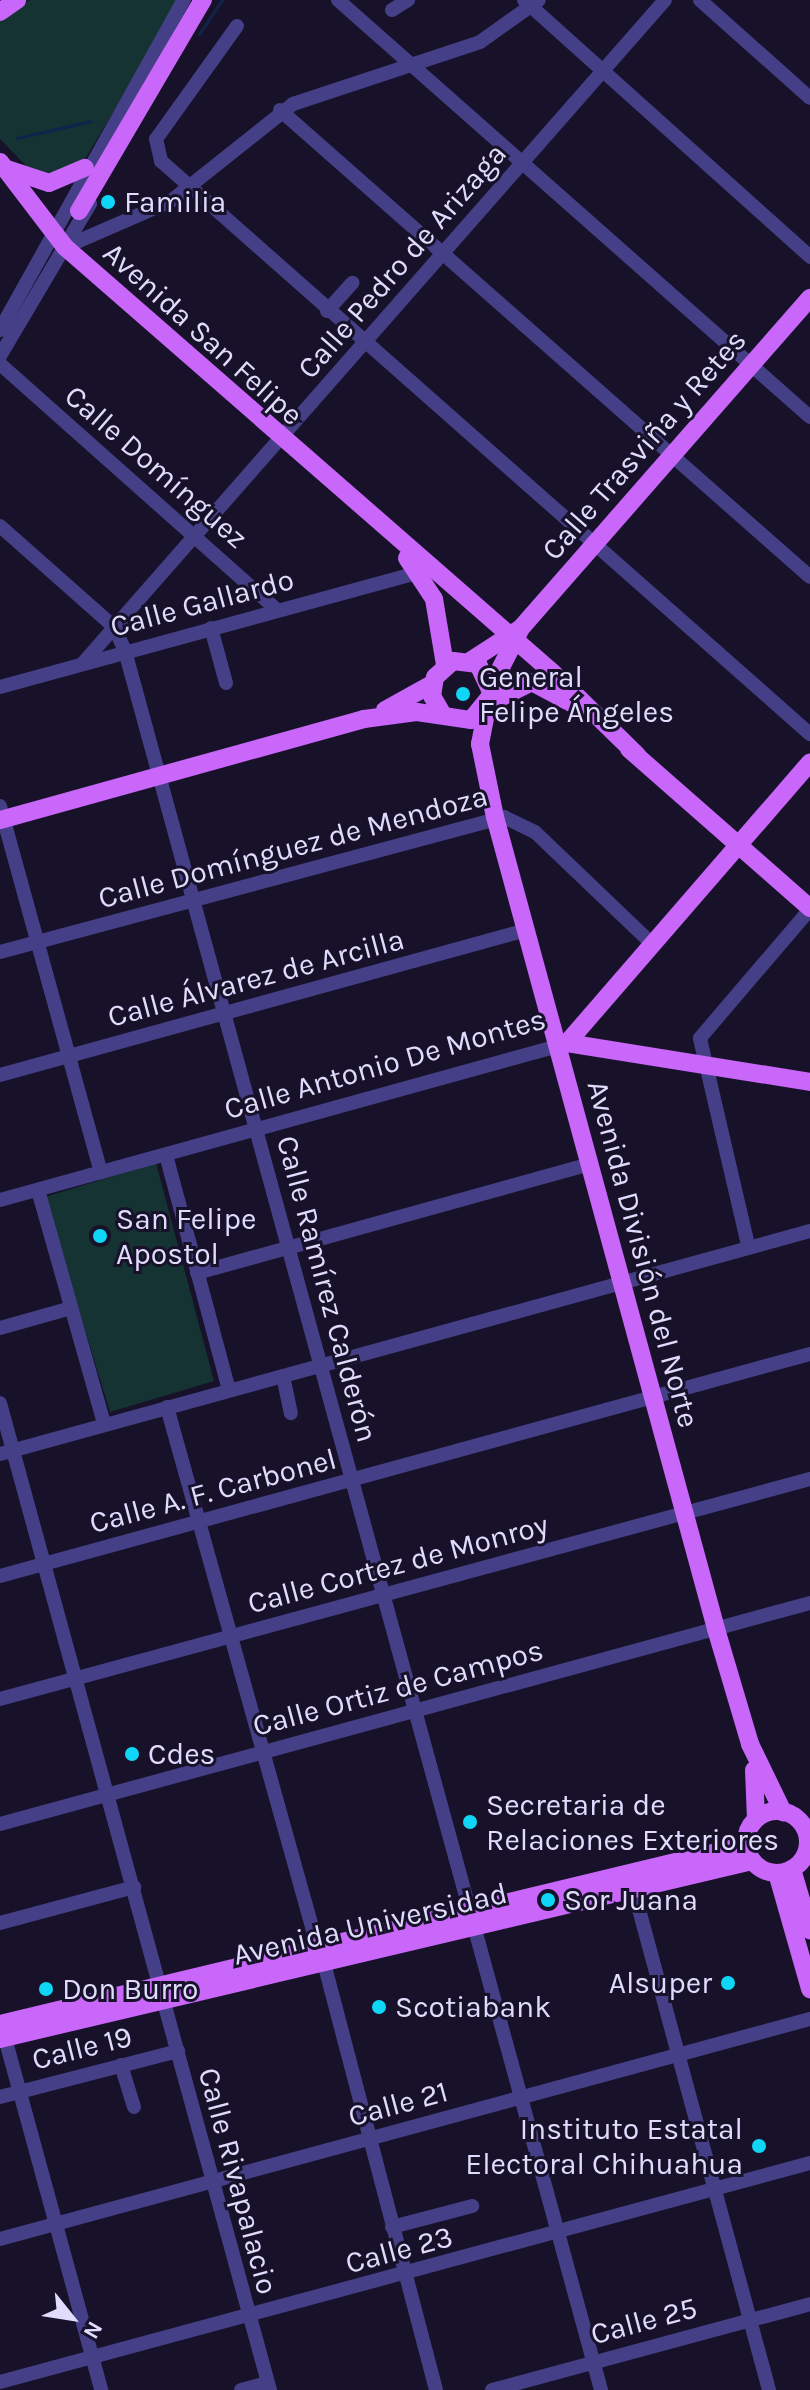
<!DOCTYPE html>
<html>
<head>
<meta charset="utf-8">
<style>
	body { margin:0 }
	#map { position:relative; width:810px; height:2390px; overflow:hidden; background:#171229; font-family:Karla,sans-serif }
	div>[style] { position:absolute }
	.green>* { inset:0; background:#153333 }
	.stream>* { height:3px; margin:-1.5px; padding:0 1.5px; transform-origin:1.5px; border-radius:1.5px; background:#0f234b }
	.minor>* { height:14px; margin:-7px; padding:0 7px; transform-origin:7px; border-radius:7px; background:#443f86 }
	.major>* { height:18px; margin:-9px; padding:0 9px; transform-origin:9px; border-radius:9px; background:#c867f9 }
	.major>.ring { margin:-9px; padding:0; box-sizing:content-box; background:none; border:18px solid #c867f9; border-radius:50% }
	.dots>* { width:22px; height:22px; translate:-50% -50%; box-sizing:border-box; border:4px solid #171229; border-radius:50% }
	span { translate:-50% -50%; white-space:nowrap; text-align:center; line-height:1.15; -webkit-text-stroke:6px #171229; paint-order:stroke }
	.poi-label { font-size:30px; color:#e1dbfe }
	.left { translate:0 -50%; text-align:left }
	.right { translate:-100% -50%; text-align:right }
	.street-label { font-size:30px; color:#e1dbfe }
	.north { position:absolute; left:32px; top:2278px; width:80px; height:80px; -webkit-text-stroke:6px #171229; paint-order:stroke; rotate:120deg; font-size:22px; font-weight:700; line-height:32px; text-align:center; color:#e1dbfe }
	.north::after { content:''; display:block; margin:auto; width:28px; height:36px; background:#e1dbfe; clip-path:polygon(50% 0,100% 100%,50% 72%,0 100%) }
</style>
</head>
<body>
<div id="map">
	<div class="green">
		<div style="clip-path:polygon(30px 0,180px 0,87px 156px,71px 170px,36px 176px,0 139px,0 19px)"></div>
		<div style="clip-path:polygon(156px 1163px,214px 1381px,110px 1412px,45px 1197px)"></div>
	</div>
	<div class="stream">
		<div style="left:199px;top:34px;width:41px;rotate:-55.9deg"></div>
		<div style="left:17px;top:138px;width:76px;rotate:-12.9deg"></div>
	</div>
	<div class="minor">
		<div style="left:338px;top:0;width:630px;rotate:41.46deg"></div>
		<div style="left:524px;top:0;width:385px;rotate:41.9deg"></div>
		<div style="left:700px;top:0;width:147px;rotate:41.7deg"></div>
		<div style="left:392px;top:10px;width:19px;rotate:-32deg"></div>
		<div style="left:237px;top:26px;width:139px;rotate:125.6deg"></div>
		<div style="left:156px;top:139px;width:23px;rotate:77deg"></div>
		<div style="left:161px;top:161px;width:866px;rotate:41.44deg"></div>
		<div style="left:280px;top:110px;width:706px;rotate:41.38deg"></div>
		<div style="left:65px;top:247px;width:116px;rotate:-23.5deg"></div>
		<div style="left:171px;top:201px;width:156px;rotate:-38.5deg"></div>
		<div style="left:293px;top:104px;width:197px;rotate:-18.3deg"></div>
		<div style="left:480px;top:42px;width:72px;rotate:-35.4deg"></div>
		<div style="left:327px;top:311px;width:38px;rotate:-48deg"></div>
		<div style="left:0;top:330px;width:378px;rotate:-60.9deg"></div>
		<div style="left:0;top:356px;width:177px;rotate:-59.4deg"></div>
		<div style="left:0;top:364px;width:370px;rotate:41.6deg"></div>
		<div style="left:0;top:526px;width:152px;rotate:41.5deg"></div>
		<div style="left:114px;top:627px;width:26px;rotate:65deg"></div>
		<div style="left:125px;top:651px;width:1803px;rotate:74.69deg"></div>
		<div style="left:211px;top:628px;width:57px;rotate:74.7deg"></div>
		<div style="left:83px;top:663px;width:882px;rotate:-48.72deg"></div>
		<div style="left:0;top:687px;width:434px;rotate:-15.3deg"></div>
		<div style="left:0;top:806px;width:380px;rotate:74.6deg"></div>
		<div style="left:0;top:952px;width:522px;rotate:-15deg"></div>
		<div style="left:504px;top:817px;width:34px;rotate:26deg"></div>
		<div style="left:535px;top:832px;width:161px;rotate:43.7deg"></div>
		<div style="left:0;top:1075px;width:546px;rotate:-15.41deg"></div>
		<div style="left:166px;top:1155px;width:243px;rotate:75deg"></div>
		<div style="left:38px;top:1190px;width:243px;rotate:74.2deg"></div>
		<div style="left:0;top:1200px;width:579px;rotate:-15.43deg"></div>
		<div style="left:748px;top:1245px;width:212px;rotate:-103.1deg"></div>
		<div style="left:700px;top:1038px;width:170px;rotate:-49.5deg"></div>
		<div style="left:197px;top:1273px;width:407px;rotate:-15.5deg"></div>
		<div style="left:0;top:1328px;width:74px;rotate:-15.7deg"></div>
		<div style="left:283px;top:1376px;width:38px;rotate:78deg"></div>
		<div style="left:0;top:1403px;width:1023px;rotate:74.7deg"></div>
		<div style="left:167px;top:1407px;width:559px;rotate:74.42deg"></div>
		<div style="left:0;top:1454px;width:840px;rotate:-15.39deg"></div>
		<div style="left:0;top:1576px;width:840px;rotate:-15.33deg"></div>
		<div style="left:0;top:1699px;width:839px;rotate:-15.2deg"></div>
		<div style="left:0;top:1824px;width:840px;rotate:-15.26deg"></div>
		<div style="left:634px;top:1891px;width:517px;rotate:74.86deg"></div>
		<div style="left:0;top:1923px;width:139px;rotate:-15deg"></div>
		<div style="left:324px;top:1963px;width:441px;rotate:75.3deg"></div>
		<div style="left:5px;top:2038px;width:365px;rotate:74.7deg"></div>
		<div style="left:121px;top:2065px;width:44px;rotate:72.8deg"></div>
		<div style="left:0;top:2097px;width:184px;rotate:-14.5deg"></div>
		<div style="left:392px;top:2227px;width:83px;rotate:-14.7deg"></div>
		<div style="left:0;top:2239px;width:839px;rotate:-15.2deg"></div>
		<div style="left:0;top:2382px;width:839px;rotate:-15.13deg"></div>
		<div style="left:241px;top:2390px;width:27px;rotate:-15deg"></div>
		<div style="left:492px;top:2390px;width:329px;rotate:-15.1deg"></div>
	</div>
	<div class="major">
		<div style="left:0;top:12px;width:21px;rotate:-35deg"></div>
		<div style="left:0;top:162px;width:107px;rotate:52.6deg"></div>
		<div style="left:65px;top:247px;width:646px;rotate:41.11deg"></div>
		<div style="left:552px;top:672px;width:119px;rotate:44.3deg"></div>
		<div style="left:7px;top:169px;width:44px;rotate:18.4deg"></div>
		<div style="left:49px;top:183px;width:39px;rotate:-23deg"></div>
		<div style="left:79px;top:211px;width:245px;rotate:-59.6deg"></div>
		<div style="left:407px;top:558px;width:49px;rotate:56.6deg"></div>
		<div style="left:434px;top:599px;width:67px;rotate:80.5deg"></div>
		<div style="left:470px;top:661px;width:57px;rotate:-32.9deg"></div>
		<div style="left:492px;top:685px;width:64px;rotate:-63deg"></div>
		<div style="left:521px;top:628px;width:439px;rotate:-48.8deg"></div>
		<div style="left:490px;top:703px;width:47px;rotate:-26.6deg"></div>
		<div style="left:532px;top:682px;width:44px;rotate:28.3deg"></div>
		<div style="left:487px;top:708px;width:37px;rotate:101deg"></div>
		<div style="left:480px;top:744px;width:75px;rotate:78.4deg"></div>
		<div style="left:495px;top:817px;width:842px;rotate:74.77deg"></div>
		<div style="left:716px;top:1629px;width:120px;rotate:73.5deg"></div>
		<div style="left:750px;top:1744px;width:76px;rotate:64.1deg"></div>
		<div style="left:385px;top:710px;width:54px;rotate:-29deg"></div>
		<div style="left:629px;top:749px;width:241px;rotate:41.3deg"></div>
		<div style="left:0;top:820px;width:378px;rotate:-15.5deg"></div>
		<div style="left:364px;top:719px;width:53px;rotate:-7.5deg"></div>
		<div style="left:417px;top:712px;width:55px;rotate:8.4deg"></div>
		<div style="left:471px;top:720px;width:33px;rotate:-51deg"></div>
		<div style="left:492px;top:694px;width:33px;rotate:-115deg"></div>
		<div style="left:478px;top:664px;width:25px;rotate:-173deg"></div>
		<div style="left:453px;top:661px;width:24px;rotate:138deg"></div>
		<div style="left:435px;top:677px;width:19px;rotate:99deg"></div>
		<div style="left:432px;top:696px;width:22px;rotate:60deg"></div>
		<div style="left:567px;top:1043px;width:371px;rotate:-49.1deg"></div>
		<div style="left:567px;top:1043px;width:246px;rotate:9.1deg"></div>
		<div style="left:754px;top:1770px;width:49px;rotate:87.7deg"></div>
		<div class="ring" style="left:746px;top:1811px;width:44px;height:44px"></div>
		<div style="left:792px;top:1869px;width:64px;rotate:73.6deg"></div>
		<div style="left:777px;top:1873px;width:121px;rotate:74.1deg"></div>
		<div style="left:0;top:2024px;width:767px;rotate:-13.49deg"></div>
		<div style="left:0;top:2039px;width:773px;rotate:-13.32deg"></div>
	</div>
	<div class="dots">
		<div style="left:108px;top:202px;background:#0fd6f6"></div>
		<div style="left:463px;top:694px;background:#0fd6f6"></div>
		<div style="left:100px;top:1236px;background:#0fd6f6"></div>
		<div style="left:132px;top:1754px;background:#0fd6f6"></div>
		<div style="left:470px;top:1822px;background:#0fd6f6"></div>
		<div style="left:548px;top:1900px;background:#0fd6f6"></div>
		<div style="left:728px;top:1983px;background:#0fd6f6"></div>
		<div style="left:46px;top:1989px;background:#0fd6f6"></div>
		<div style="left:379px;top:2007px;background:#0fd6f6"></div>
		<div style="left:759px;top:2146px;background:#0fd6f6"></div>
	</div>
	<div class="poi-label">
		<span class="left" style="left:124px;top:202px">Familia</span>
		<span class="left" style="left:479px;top:694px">General<br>Felipe Ángeles</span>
		<span class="left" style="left:116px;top:1236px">San Felipe<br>Apostol</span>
		<span class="left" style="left:148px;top:1754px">Cdes</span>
		<span class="left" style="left:486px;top:1822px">Secretaria de<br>Relaciones Exteriores</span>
		<span class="left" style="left:564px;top:1900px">Sor Juana</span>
		<span class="right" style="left:712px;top:1983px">Alsuper</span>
		<span class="left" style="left:62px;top:1989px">Don Burro</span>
		<span class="left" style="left:395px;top:2007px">Scotiabank</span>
		<span class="right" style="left:743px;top:2146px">Instituto Estatal<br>Electoral Chihuahua</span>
	</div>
	<div class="street-label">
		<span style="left:402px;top:261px;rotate:-49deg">Calle Pedro de Arizaga</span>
		<span style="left:203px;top:334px;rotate:42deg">Avenida San Felipe</span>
		<span style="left:644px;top:445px;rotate:-49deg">Calle Trasviña y Retes</span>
		<span style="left:156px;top:467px;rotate:41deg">Calle Domínguez</span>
		<span style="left:202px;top:603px;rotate:-15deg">Calle Gallardo</span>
		<span style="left:293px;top:847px;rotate:-15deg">Calle Domínguez de Mendoza</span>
		<span style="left:256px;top:978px;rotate:-15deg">Calle Álvarez de Arcilla</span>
		<span style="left:385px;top:1064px;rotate:-16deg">Calle Antonio De Montes</span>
		<span style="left:643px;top:1254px;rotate:75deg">Avenida División del Norte</span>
		<span style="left:327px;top:1289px;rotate:75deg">Calle Ramírez Calderón</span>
		<span style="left:213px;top:1491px;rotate:-15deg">Calle A. F. Carbonel</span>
		<span style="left:398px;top:1564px;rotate:-15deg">Calle Cortez de Monroy</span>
		<span style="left:398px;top:1688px;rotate:-15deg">Calle Ortiz de Campos</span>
		<span style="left:370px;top:1924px;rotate:-13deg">Avenida Universidad</span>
		<span style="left:82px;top:2048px;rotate:-14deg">Calle 19</span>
		<span style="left:398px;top:2104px;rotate:-15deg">Calle 21</span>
		<span style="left:238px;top:2181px;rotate:75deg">Calle Rivapalacio</span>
		<span style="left:399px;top:2250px;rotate:-15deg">Calle 23</span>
		<span style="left:644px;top:2321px;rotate:-15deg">Calle 25</span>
	</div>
	<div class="north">N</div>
</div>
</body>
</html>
